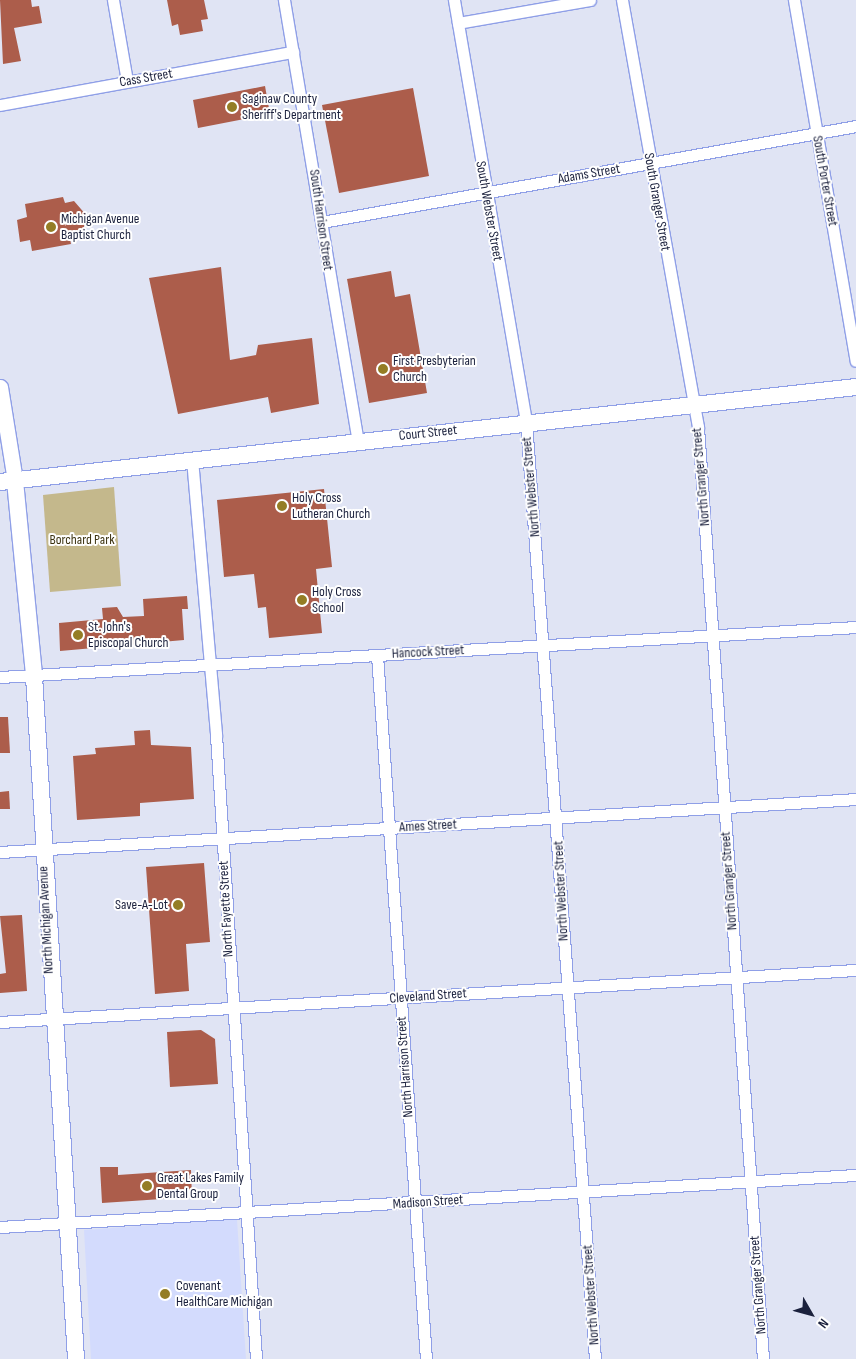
<!DOCTYPE html>
<html>
<head>
<meta charset="utf-8">
<style>
	body { margin:0 }
	#map { position:relative; width:856px; height:1359px; overflow:hidden; background:#e0e4f4; font-family:"Sofia Sans Condensed",sans-serif }
	div>[style] { position:absolute }
	.built>* { inset:0; background:#d3dbfd }
	.green>* { inset:0; background:#c4b88c }
	.building>* { inset:0; background:#ac5d4b }
	.roads { filter:drop-shadow(1px 0 #8f9fe7) drop-shadow(-1px 0 #8f9fe7) drop-shadow(0 1px #8f9fe7) drop-shadow(0 -1px #8f9fe7) }
	.minor>* { height:11px; margin:-5.5px; padding:0 5.5px; transform-origin:5.5px; border-radius:5.5px; background:#fff }
	.tertiary>* { height:15px; margin:-7.5px; padding:0 7.5px; transform-origin:7.5px; border-radius:7.5px; background:#fff }
	.secondary>* { height:16px; margin:-8px; padding:0 8px; transform-origin:8px; border-radius:8px; background:#fff }
	.dots>* { width:14px; height:14px; translate:-50% -50%; box-sizing:border-box; border:2px solid #fff; border-radius:50% }
	span { translate:-50% -50%; white-space:nowrap; text-align:center; line-height:1.15; -webkit-text-stroke:4px #fff; paint-order:stroke }
	.street-label { font-size:14px; color:#1b213d }
	.poi-label { font-size:14px; color:#1b213d }
	.left { translate:0 -50%; text-align:left }
	.right { translate:-100% -50%; text-align:right }
	.park-label { font-size:14px; color:#3c3311 }
	.north { position:absolute; left:786px; top:1289px; width:50px; height:50px; -webkit-text-stroke:4px #fff; paint-order:stroke; rotate:128deg; font-size:14px; font-weight:700; line-height:20px; text-align:center; color:#1b213d }
	.north::after { content:''; display:block; margin:auto; width:18px; height:22px; background:#1b213d; clip-path:polygon(50% 0,100% 100%,50% 72%,0 100%) }
</style>
</head>
<body>
<div id="map">
	<div class="built">
		<div style="clip-path:polygon(237px 1219px,246px 1359px,91px 1359px,84px 1230px)"></div>
	</div>
	<div class="green">
		<div style="clip-path:polygon(114px 487px,121px 586px,50px 592px,43px 495px)"></div>
	</div>
	<div class="building">
		<div style="clip-path:polygon(0 0,31px 0,32px 7px,39px 6px,42px 23px,14px 28px,21px 61px,3px 64px)"></div>
		<div style="clip-path:polygon(167px 0,204px 0,208px 19px,201px 20px,203px 31px,180px 35px,178px 24px,172px 26px)"></div>
		<div style="clip-path:polygon(265px 86px,270px 114px,198px 128px,193px 100px)"></div>
		<div style="clip-path:polygon(413px 88px,429px 176px,339px 193px,322px 105px)"></div>
		<div style="clip-path:polygon(63px 197px,65px 203px,74px 201px,87px 216px,81px 237px,70px 239px,71px 244px,32px 251px,30px 240px,20px 242px,17px 220px,27px 217px,25px 204px)"></div>
		<div style="clip-path:polygon(221px 267px,230px 360px,256px 355px,258px 345px,312px 338px,319px 404px,271px 413px,268px 397px,178px 414px,149px 278px)"></div>
		<div style="clip-path:polygon(391px 271px,395px 297px,410px 294px,427px 393px,369px 403px,347px 279px)"></div>
		<div style="clip-path:polygon(324px 489px,332px 567px,316px 569px,322px 633px,269px 638px,266px 607px,258px 608px,254px 574px,224px 577px,217px 500px)"></div>
		<div style="clip-path:polygon(187px 596px,188px 609px,182px 609px,184px 640px,60px 651px,59px 623px,103px 619px,102px 608px,117px 607px,123px 617px,144px 616px,143px 599px)"></div>
		<div style="clip-path:polygon(0 717px,8px 717px,10px 753px,0 753px)"></div>
		<div style="clip-path:polygon(150px 730px,151px 745px,191px 747px,194px 799px,140px 803px,140px 816px,77px 820px,73px 756px,96px 754px,95px 748px,135px 745px,134px 731px)"></div>
		<div style="clip-path:polygon(9px 791px,10px 809px,0 809px,0 792px)"></div>
		<div style="clip-path:polygon(204px 863px,210px 942px,186px 944px,189px 991px,155px 994px,146px 867px)"></div>
		<div style="clip-path:polygon(22px 915px,27px 991px,0 993px,0 974px,6px 973px,0 916px)"></div>
		<div style="clip-path:polygon(201px 1030px,215px 1039px,218px 1084px,170px 1087px,167px 1032px)"></div>
		<div style="clip-path:polygon(100px 1167px,118px 1167px,118px 1175px,191px 1170px,192px 1197px,102px 1203px)"></div>
	</div>
	<div class="roads">
		<div class="minor">
			<div style="left:113px;top:0;width:82px;rotate:80.2deg"></div>
			<div style="left:284px;top:0;width:447px;rotate:80.5deg"></div>
			<div style="left:454px;top:0;width:428px;rotate:80.3deg"></div>
			<div style="left:526px;top:422px;width:940px;rotate:85.79deg"></div>
			<div style="left:622px;top:0;width:434px;rotate:79.9deg"></div>
			<div style="left:698px;top:427px;width:934px;rotate:86.01deg"></div>
			<div style="left:794px;top:0;width:366px;rotate:80.3deg"></div>
			<div style="left:458px;top:23px;width:134px;rotate:-9.9deg"></div>
			<div style="left:0;top:105px;width:298px;rotate:-10.3deg"></div>
			<div style="left:322px;top:222px;width:543px;rotate:-10.19deg"></div>
			<div style="left:192px;top:459px;width:277px;rotate:85deg"></div>
			<div style="left:216px;top:735px;width:625px;rotate:86.33deg"></div>
			<div style="left:377px;top:655px;width:706px;rotate:86.02deg"></div>
			<div style="left:0;top:677px;width:857px;rotate:-3.34deg"></div>
			<div style="left:0;top:852px;width:858px;rotate:-3.54deg"></div>
			<div style="left:0;top:1022px;width:858px;rotate:-3.48deg"></div>
			<div style="left:0;top:1227px;width:858px;rotate:-3.48deg"></div>
		</div>
		<div class="tertiary">
			<div style="left:0;top:387px;width:95px;rotate:80.9deg"></div>
		</div>
		<div class="secondary">
			<div style="left:15px;top:481px;width:196px;rotate:84.4deg"></div>
			<div style="left:34px;top:676px;width:684px;rotate:86.48deg"></div>
			<div style="left:0;top:482px;width:861px;rotate:-6.33deg"></div>
		</div>
	</div>
	<div class="dots">
		<div style="left:232px;top:107px;background:#947d25"></div>
		<div style="left:51px;top:227px;background:#947d25"></div>
		<div style="left:383px;top:369px;background:#947d25"></div>
		<div style="left:282px;top:506px;background:#947d25"></div>
		<div style="left:302px;top:600px;background:#947d25"></div>
		<div style="left:78px;top:635px;background:#947d25"></div>
		<div style="left:178px;top:905px;background:#947d25"></div>
		<div style="left:147px;top:1186px;background:#947d25"></div>
		<div style="left:165px;top:1294px;background:#947d25"></div>
	</div>
	<div class="street-label">
		<span style="left:146px;top:78px;rotate:-10deg">Cass Street</span>
		<span style="left:589px;top:174px;rotate:-10deg">Adams Street</span>
		<span style="left:825px;top:181px;rotate:80deg">South Porter Street</span>
		<span style="left:657px;top:202px;rotate:80deg">South Granger Street</span>
		<span style="left:489px;top:211px;rotate:80deg">South Webster Street</span>
		<span style="left:321px;top:220px;rotate:82deg">South Harrison Street</span>
		<span style="left:428px;top:433px;rotate:-6deg">Court Street</span>
		<span style="left:701px;top:477px;rotate:-95deg">North Granger Street</span>
		<span style="left:531px;top:487px;rotate:-95deg">North Webster Street</span>
		<span style="left:428px;top:652px;rotate:-3deg">Hancock Street</span>
		<span style="left:428px;top:826px;rotate:-3deg">Ames Street</span>
		<span style="left:729px;top:881px;rotate:-94deg">North Granger Street</span>
		<span style="left:561px;top:891px;rotate:-93deg">North Webster Street</span>
		<span style="left:226px;top:909px;rotate:-93deg">North Fayette Street</span>
		<span style="left:46px;top:920px;rotate:-93deg">North Michigan Avenue</span>
		<span style="left:428px;top:996px;rotate:-4deg">Cleveland Street</span>
		<span style="left:405px;top:1067px;rotate:-94deg">North Harrison Street</span>
		<span style="left:428px;top:1202px;rotate:-4deg">Madison Street</span>
		<span style="left:758px;top:1285px;rotate:-94deg">North Granger Street</span>
		<span style="left:591px;top:1295px;rotate:-94deg">North Webster Street</span>
	</div>
	<div class="poi-label">
		<span class="left" style="left:242px;top:107px">Saginaw County<br>Sheriff's Department</span>
		<span class="left" style="left:61px;top:227px">Michigan Avenue<br>Baptist Church</span>
		<span class="left" style="left:393px;top:369px">First Presbyterian<br>Church</span>
		<span class="left" style="left:292px;top:506px">Holy Cross<br>Lutheran Church</span>
		<span class="left" style="left:312px;top:600px">Holy Cross<br>School</span>
		<span class="left" style="left:88px;top:635px">St. John's<br>Episcopal Church</span>
		<span class="right" style="left:168px;top:905px">Save-A-Lot</span>
		<span class="left" style="left:157px;top:1186px">Great Lakes Family<br>Dental Group</span>
		<span class="left" style="left:176px;top:1294px">Covenant<br>HealthCare Michigan</span>
	</div>
	<div class="park-label">
		<span style="left:82px;top:540px">Borchard Park</span>
	</div>
	<div class="north">N</div>
</div>
</body>
</html>
